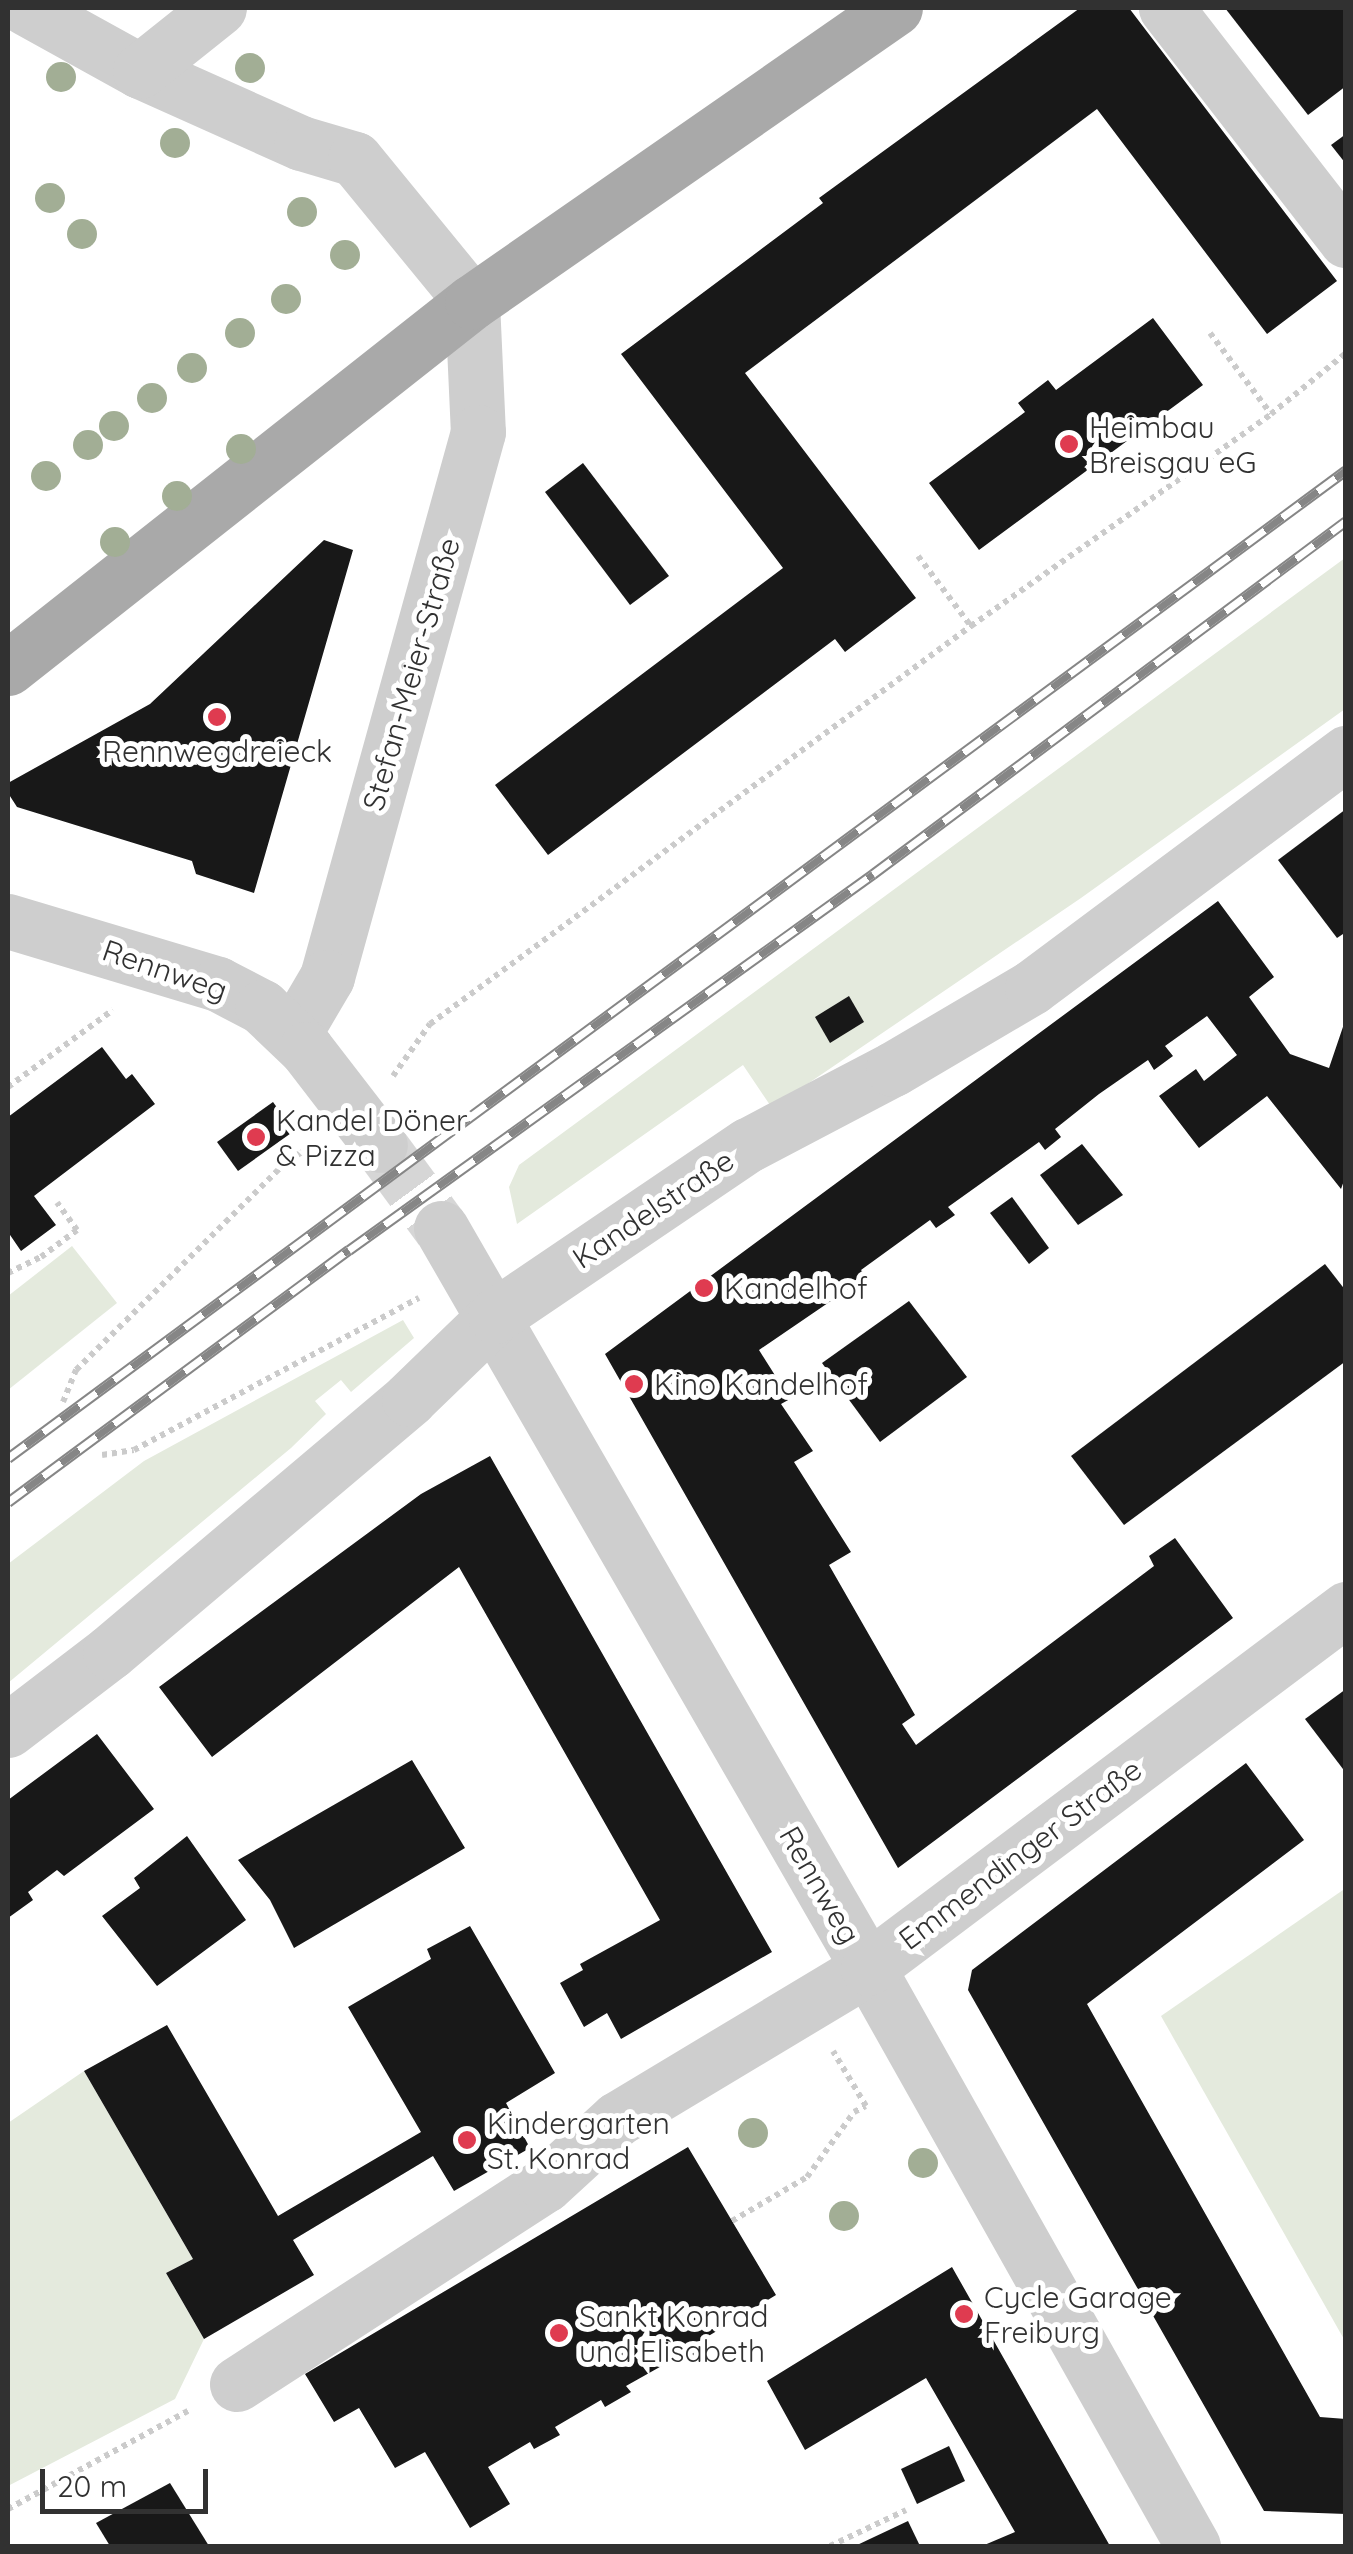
<!DOCTYPE html>
<html>
<head>
<meta charset="utf-8">
<style>
	body { margin:0 }
	#map { position:relative; width:1353px; height:2554px; overflow:hidden; background:#fff; font-family:Quicksand,sans-serif }
	div>[style] { position:absolute }
	.green>* { inset:0; background:#e4eadd }
	.building>* { inset:0; background:#181818 }
	.minor-tunnel>* { height:55px; margin-top:-27.5px; transform-origin:0; background:repeating-linear-gradient(90deg,#d6d6d6 0 55px,transparent 0 83px) }
	.path>* { height:6px; margin-top:-3px; transform-origin:0; background:repeating-linear-gradient(90deg,#cbcbcb 0 5px,transparent 0 10px) }
	.minor>* { height:55px; margin:-27.5px; padding:0 27.5px; transform-origin:27.5px; border-radius:27.5px; background:#cecece }
	.major>* { height:55px; margin:-27.5px; padding:0 27.5px; transform-origin:27.5px; border-radius:27.5px; background:#a9a9a9 }
	.rail>* { height:11px; margin-top:-5.5px; transform-origin:0; background:repeating-linear-gradient(90deg,#fff 0 22px,#868686 0 44px); box-sizing:border-box; border-block:2px solid #868686 }
	.trees>* { width:30px; height:30px; margin:-15px; border-radius:50%; background:#a2ae95 }
	.dots>* { width:28px; height:28px; translate:-50% -50%; box-sizing:border-box; border:5px solid #fff; border-radius:50% }
	span { translate:-50% -50%; white-space:nowrap; text-align:center; line-height:1.15; -webkit-text-stroke:10px #fff; paint-order:stroke }
	.poi-label { font-size:30px; color:#313131 }
	.left { translate:0 -50%; text-align:left }
	.street-label { font-size:30px; color:#313131 }
	.frame { position:absolute; inset:0; border:10px solid #313131; pointer-events:none }
	.scale { position:absolute; left:40px; top:2469px; width:168px; height:45px; box-sizing:border-box; border:5px solid #313131; border-top:0; padding-left:12px; font-size:30px; line-height:35px; white-space:nowrap; color:#313131; -webkit-text-stroke:8px #fff; paint-order:stroke }
</style>
</head>
<body>
<div id="map">
	<div class="green">
		<div style="clip-path:polygon(1345px 558px,1345px 709px,1081px 898px,772px 1108px,743px 1065px,517px 1224px,509px 1187px,519px 1165px)"></div>
		<div style="clip-path:polygon(72px 1246px,117px 1303px,8px 1390px,8px 1296px)"></div>
		<div style="clip-path:polygon(403px 1320px,414px 1338px,351px 1392px,341px 1380px,315px 1401px,326px 1414px,291px 1448px,8px 1683px,8px 1564px,144px 1461px)"></div>
		<div style="clip-path:polygon(1343px 1890px,1346px 1894px,1345px 2341px,1161px 2016px)"></div>
		<div style="clip-path:polygon(84px 2071px,193px 2259px,166px 2273px,204px 2339px,175px 2399px,8px 2486px,8px 2123px)"></div>
	</div>
	<div class="building">
		<div style="clip-path:polygon(1080px 8px,1129px 8px,1337px 281px,1267px 334px,1097px 109px,745px 373px,916px 598px,845px 652px,835px 639px,548px 855px,495px 785px,783px 568px,621px 354px,823px 203px,819px 198px)"></div>
		<div style="clip-path:polygon(1225px 8px,1346px 8px,1346px 86px,1308px 115px)"></div>
		<div style="clip-path:polygon(1346px 134px,1346px 164px,1331px 145px)"></div>
		<div style="clip-path:polygon(1153px 318px,1203px 385px,979px 550px,929px 483px,1025px 412px,1018px 403px,1048px 380px,1056px 390px)"></div>
		<div style="clip-path:polygon(583px 463px,669px 576px,630px 605px,545px 492px)"></div>
		<div style="clip-path:polygon(324px 540px,353px 550px,254px 893px,196px 874px,192px 861px,17px 807px,8px 793px,8px 783px,150px 704px)"></div>
		<div style="clip-path:polygon(1346px 809px,1346px 932px,1337px 938px,1278px 860px)"></div>
		<div style="clip-path:polygon(1218px 901px,1274px 977px,1249px 997px,1290px 1054px,1329px 1068px,1346px 1018px,1346px 1175px,1341px 1189px,1267px 1096px,1199px 1148px,1159px 1096px,1196px 1069px,1204px 1081px,1237px 1055px,1207px 1016px,1165px 1046px,1173px 1056px,1154px 1070px,1148px 1060px,1099px 1094px,1055px 1129px,1061px 1137px,1045px 1150px,1039px 1142px,948px 1207px,955px 1215px,936px 1228px,930px 1220px,861px 1270px,866px 1277px,759px 1350px,790px 1399px,781px 1404px,813px 1451px,794px 1462px,851px 1552px,829px 1565px,915px 1715px,902px 1724px,916px 1745px,1154px 1566px,1149px 1556px,1175px 1538px,1233px 1618px,898px 1868px,605px 1354px)"></div>
		<div style="clip-path:polygon(849px 996px,864px 1022px,830px 1043px,815px 1017px)"></div>
		<div style="clip-path:polygon(102px 1047px,126px 1079px,132px 1074px,155px 1104px,34px 1196px,56px 1225px,21px 1251px,8px 1232px,8px 1117px)"></div>
		<div style="clip-path:polygon(273px 1102px,294px 1131px,238px 1171px,217px 1142px)"></div>
		<div style="clip-path:polygon(1082px 1144px,1123px 1195px,1078px 1225px,1040px 1175px)"></div>
		<div style="clip-path:polygon(1012px 1197px,1049px 1248px,1029px 1264px,990px 1213px)"></div>
		<div style="clip-path:polygon(1325px 1264px,1346px 1291px,1346px 1361px,1124px 1525px,1071px 1456px)"></div>
		<div style="clip-path:polygon(909px 1301px,967px 1377px,880px 1442px,822px 1363px)"></div>
		<div style="clip-path:polygon(490px 1456px,772px 1952px,621px 2039px,607px 2013px,584px 2027px,560px 1983px,583px 1970px,580px 1964px,660px 1920px,459px 1567px,212px 1757px,159px 1687px,421px 1494px)"></div>
		<div style="clip-path:polygon(1346px 1689px,1346px 1773px,1305px 1719px)"></div>
		<div style="clip-path:polygon(97px 1734px,154px 1809px,64px 1876px,57px 1870px,28px 1892px,33px 1900px,8px 1918px,8px 1800px)"></div>
		<div style="clip-path:polygon(412px 1760px,465px 1848px,294px 1948px,270px 1900px,238px 1860px)"></div>
		<div style="clip-path:polygon(1246px 1763px,1304px 1840px,1087px 2004px,1320px 2417px,1346px 2419px,1346px 2514px,1264px 2511px,968px 1990px,972px 1970px)"></div>
		<div style="clip-path:polygon(187px 1836px,246px 1920px,157px 1986px,102px 1916px,140px 1888px,134px 1878px)"></div>
		<div style="clip-path:polygon(470px 1926px,555px 2073px,506px 2103px,530px 2148px,454px 2191px,433px 2156px,293px 2240px,314px 2275px,204px 2339px,166px 2273px,193px 2259px,84px 2071px,167px 2025px,278px 2216px,421px 2132px,348px 2007px,431px 1959px,427px 1949px)"></div>
		<div style="clip-path:polygon(688px 2147px,776px 2295px,697px 2343px,703px 2352px,678px 2365px,674px 2359px,626px 2386px,631px 2392px,605px 2407px,601px 2400px,555px 2427px,560px 2435px,534px 2449px,530px 2442px,488px 2467px,510px 2504px,470px 2528px,425px 2452px,395px 2468px,359px 2408px,334px 2422px,305px 2374px)"></div>
		<div style="clip-path:polygon(952px 2267px,1110px 2546px,982px 2546px,1015px 2532px,926px 2378px,805px 2450px,767px 2381px)"></div>
		<div style="clip-path:polygon(949px 2446px,965px 2481px,917px 2504px,901px 2469px)"></div>
		<div style="clip-path:polygon(170px 2483px,209px 2546px,110px 2546px,96px 2523px)"></div>
		<div style="clip-path:polygon(908px 2521px,920px 2546px,855px 2546px)"></div>
	</div>
	<div class="minor-tunnel">
		<div style="left:380px;top:1145px;width:103px;rotate:53.7deg"></div>
	</div>
	<div class="path">
		<div style="left:1210px;top:333px;width:101px;rotate:53deg"></div>
		<div style="left:918px;top:556px;width:88px;rotate:52.9deg"></div>
		<div style="left:393px;top:1076px;width:64px;rotate:-54.6deg"></div>
		<div style="left:430px;top:1024px;width:672px;rotate:-36.34deg"></div>
		<div style="left:971px;top:626px;width:367px;rotate:-35.2deg"></div>
		<div style="left:1271px;top:414px;width:97px;rotate:-39.1deg"></div>
		<div style="left:8px;top:1087px;width:130px;rotate:-36.3deg"></div>
		<div style="left:8px;top:1273px;width:37px;rotate:-26deg"></div>
		<div style="left:41px;top:1257px;width:45px;rotate:-36.9deg"></div>
		<div style="left:77px;top:1230px;width:34px;rotate:-126deg"></div>
		<div style="left:63px;top:1402px;width:35px;rotate:-68deg"></div>
		<div style="left:76px;top:1370px;width:300px;rotate:-44.7deg"></div>
		<div style="left:289px;top:1159px;width:25px;rotate:-27deg"></div>
		<div style="left:102px;top:1455px;width:32px;rotate:-9deg"></div>
		<div style="left:134px;top:1450px;width:323px;rotate:-28.1deg"></div>
		<div style="left:732px;top:2221px;width:87px;rotate:-30.4deg"></div>
		<div style="left:807px;top:2177px;width:80px;rotate:-54.1deg"></div>
		<div style="left:854px;top:2112px;width:13px;rotate:-27deg"></div>
		<div style="left:866px;top:2106px;width:64px;rotate:-121deg"></div>
		<div style="left:8px;top:2509px;width:205px;rotate:-28.6deg"></div>
		<div style="left:830px;top:2546px;width:84px;rotate:-25.3deg"></div>
	</div>
	<div class="minor">
		<div style="left:26px;top:8px;width:130px;rotate:28.9deg"></div>
		<div style="left:140px;top:71px;width:176px;rotate:24.1deg"></div>
		<div style="left:301px;top:143px;width:56px;rotate:16.5deg"></div>
		<div style="left:355px;top:159px;width:185px;rotate:50.7deg"></div>
		<div style="left:472px;top:302px;width:130px;rotate:87.4deg"></div>
		<div style="left:478px;top:432px;width:566px;rotate:105.49deg"></div>
		<div style="left:327px;top:977px;width:67px;rotate:120.4deg"></div>
		<div style="left:1166px;top:8px;width:294px;rotate:52.2deg"></div>
		<div style="left:140px;top:71px;width:101px;rotate:-38.6deg"></div>
		<div style="left:8px;top:921px;width:219px;rotate:16.7deg"></div>
		<div style="left:218px;top:984px;width:50px;rotate:27.6deg"></div>
		<div style="left:262px;top:1007px;width:61px;rotate:43.7deg"></div>
		<div style="left:306px;top:1049px;width:121px;rotate:52.4deg"></div>
		<div style="left:441px;top:1228px;width:854px;rotate:60.01deg"></div>
		<div style="left:868px;top:1968px;width:663px;rotate:60.65deg"></div>
		<div style="left:8px;top:1730px;width:128px;rotate:-37.4deg"></div>
		<div style="left:110px;top:1652px;width:392px;rotate:-40.2deg"></div>
		<div style="left:409px;top:1399px;width:120px;rotate:-44deg"></div>
		<div style="left:495px;top:1316px;width:305px;rotate:-34.1deg"></div>
		<div style="left:748px;top:1145px;width:164px;rotate:-27.7deg"></div>
		<div style="left:893px;top:1069px;width:161px;rotate:-30.5deg"></div>
		<div style="left:1032px;top:987px;width:392px;rotate:-36.7deg"></div>
		<div style="left:237px;top:2384px;width:367px;rotate:-32.9deg"></div>
		<div style="left:545px;top:2185px;width:98px;rotate:-42.5deg"></div>
		<div style="left:617px;top:2119px;width:293px;rotate:-31deg"></div>
		<div style="left:868px;top:1968px;width:598px;rotate:-36.91deg"></div>
	</div>
	<div class="major">
		<div style="left:8px;top:668px;width:591px;rotate:-38.27deg"></div>
		<div style="left:472px;top:302px;width:515px;rotate:-34.8deg"></div>
	</div>
	<div class="rail">
		<div style="left:8px;top:1458px;width:1663px;rotate:-36.44deg"></div>
		<div style="left:8px;top:1502px;width:424px;rotate:-36.5deg"></div>
		<div style="left:349px;top:1250px;width:645px;rotate:-35.66deg"></div>
		<div style="left:873px;top:874px;width:590px;rotate:-36.73deg"></div>
	</div>
	<div class="trees">
		<div style="left:250px;top:68px"></div>
		<div style="left:61px;top:77px"></div>
		<div style="left:175px;top:143px"></div>
		<div style="left:50px;top:198px"></div>
		<div style="left:302px;top:212px"></div>
		<div style="left:82px;top:234px"></div>
		<div style="left:345px;top:255px"></div>
		<div style="left:286px;top:299px"></div>
		<div style="left:240px;top:333px"></div>
		<div style="left:192px;top:368px"></div>
		<div style="left:152px;top:398px"></div>
		<div style="left:114px;top:426px"></div>
		<div style="left:88px;top:445px"></div>
		<div style="left:241px;top:449px"></div>
		<div style="left:46px;top:476px"></div>
		<div style="left:177px;top:496px"></div>
		<div style="left:115px;top:542px"></div>
		<div style="left:753px;top:2133px"></div>
		<div style="left:923px;top:2163px"></div>
		<div style="left:844px;top:2216px"></div>
	</div>
	<div class="dots">
		<div style="left:1069px;top:444px;background:#df3b50"></div>
		<div style="left:217px;top:717px;background:#df3b50"></div>
		<div style="left:256px;top:1137px;background:#df3b50"></div>
		<div style="left:704px;top:1288px;background:#df3b50"></div>
		<div style="left:634px;top:1384px;background:#df3b50"></div>
		<div style="left:467px;top:2140px;background:#df3b50"></div>
		<div style="left:964px;top:2314px;background:#df3b50"></div>
		<div style="left:559px;top:2333px;background:#df3b50"></div>
	</div>
	<div class="poi-label">
		<span class="left" style="left:1089px;top:444px">Heimbau<br>Breisgau eG</span>
		<span style="left:217px;top:751px">Rennwegdreieck</span>
		<span class="left" style="left:276px;top:1137px">Kandel Döner<br>&amp; Pizza</span>
		<span class="left" style="left:724px;top:1288px">Kandelhof</span>
		<span class="left" style="left:654px;top:1384px">Kino Kandelhof</span>
		<span class="left" style="left:487px;top:2140px">Kindergarten<br>St. Konrad</span>
		<span class="left" style="left:984px;top:2314px">Cycle Garage<br>Freiburg</span>
		<span class="left" style="left:579px;top:2333px">Sankt Konrad<br>und Elisabeth</span>
	</div>
	<div class="street-label">
		<span style="left:411px;top:674px;rotate:-74deg">Stefan-Meier-Straße</span>
		<span style="left:165px;top:970px;rotate:19deg">Rennweg</span>
		<span style="left:653px;top:1209px;rotate:-34deg">Kandelstraße</span>
		<span style="left:1020px;top:1854px;rotate:-37deg">Emmendinger Straße</span>
		<span style="left:820px;top:1885px;rotate:60deg">Rennweg</span>
	</div>
	<div class="frame"></div>
	<div class="scale">20 m</div>
</div>
</body>
</html>
